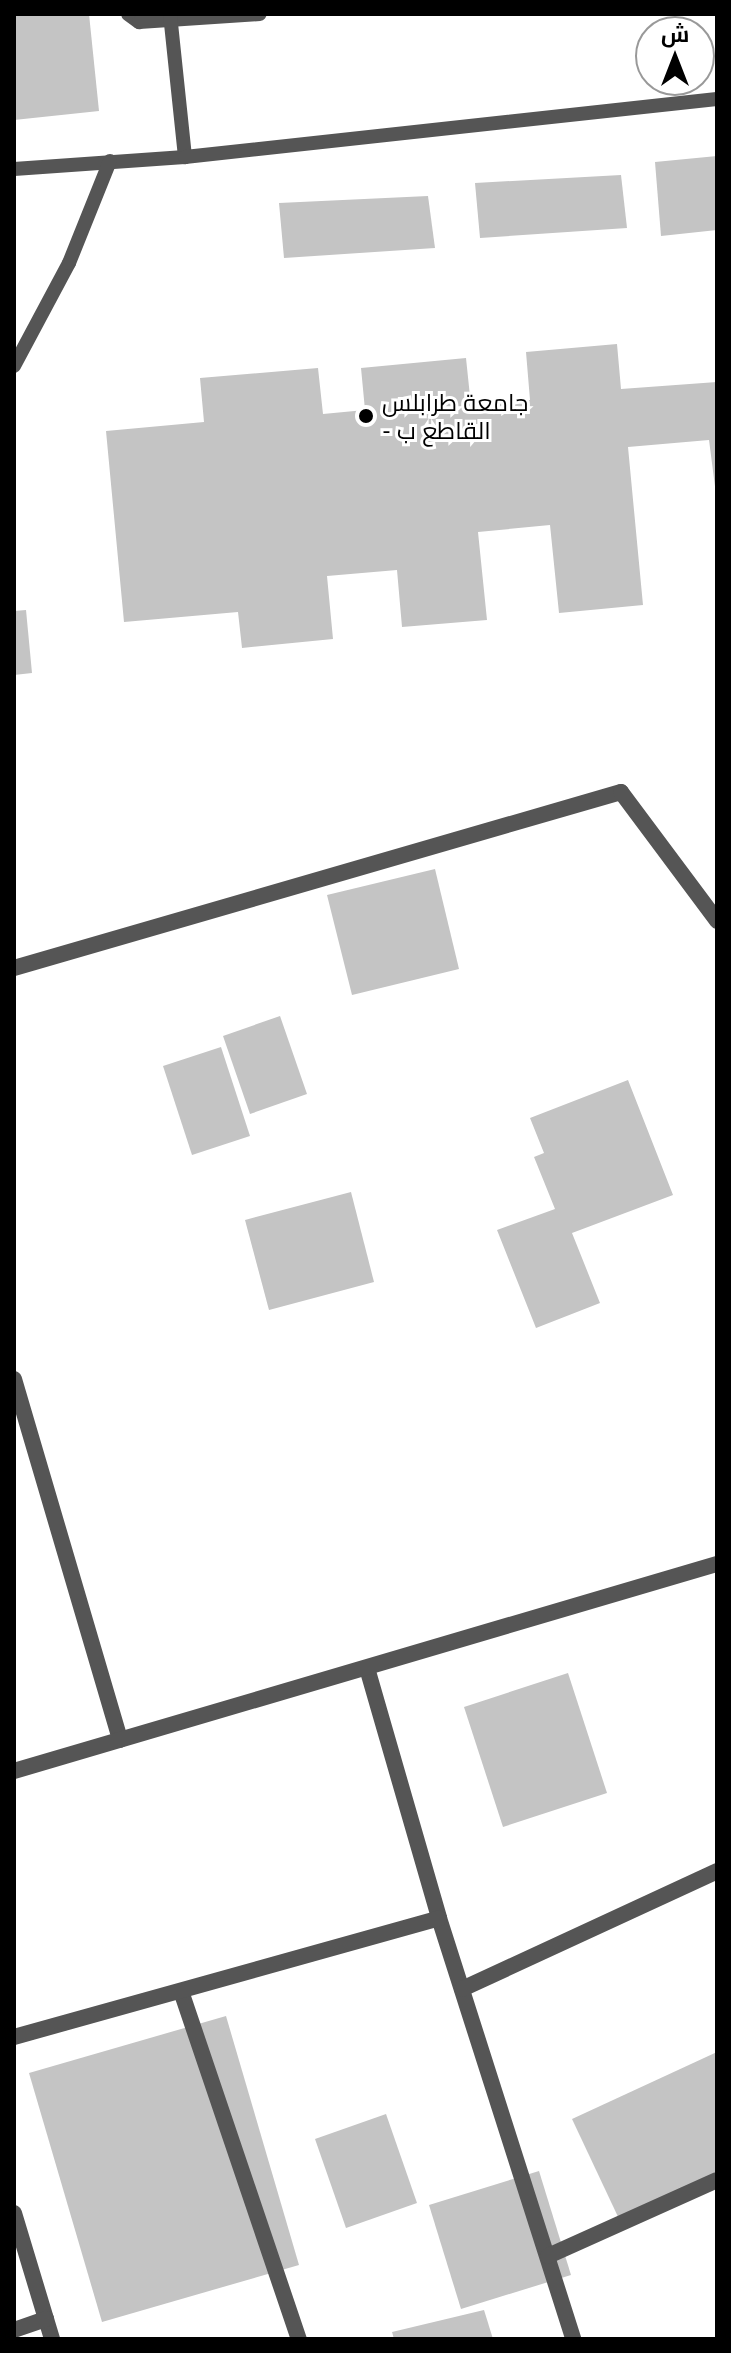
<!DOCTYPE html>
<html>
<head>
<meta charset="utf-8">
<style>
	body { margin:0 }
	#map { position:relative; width:731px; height:2353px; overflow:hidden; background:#fff; font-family:Lato,Cairo,sans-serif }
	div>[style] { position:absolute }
	.building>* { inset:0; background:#c4c4c4 }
	.lane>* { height:14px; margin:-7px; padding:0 7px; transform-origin:7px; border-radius:7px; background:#555 }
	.street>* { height:16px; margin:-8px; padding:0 8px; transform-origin:8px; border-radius:8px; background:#555 }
	.dots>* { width:22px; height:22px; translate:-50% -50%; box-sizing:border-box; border:4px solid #fff; border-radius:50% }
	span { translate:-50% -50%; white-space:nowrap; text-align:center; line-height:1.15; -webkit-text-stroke:6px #fff; paint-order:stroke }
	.poi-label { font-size:24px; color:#000 }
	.left { translate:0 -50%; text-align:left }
	.frame { position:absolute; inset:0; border:16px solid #000; pointer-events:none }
	.north { position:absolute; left:635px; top:16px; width:80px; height:80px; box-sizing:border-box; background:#fff; border:2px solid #999; border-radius:50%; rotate:0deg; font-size:22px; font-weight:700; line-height:32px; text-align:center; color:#000 }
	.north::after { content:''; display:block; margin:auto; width:28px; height:36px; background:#000; clip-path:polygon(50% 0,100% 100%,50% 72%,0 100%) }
</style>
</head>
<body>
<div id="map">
	<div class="building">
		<div style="clip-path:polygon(14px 14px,89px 14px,99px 111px,14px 120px)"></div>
		<div style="clip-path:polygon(717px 156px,717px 230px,661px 236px,655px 162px)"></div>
		<div style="clip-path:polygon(621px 175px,627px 228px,480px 238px,475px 183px)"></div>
		<div style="clip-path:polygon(428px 196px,435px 248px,284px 258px,279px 203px)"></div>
		<div style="clip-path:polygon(617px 344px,621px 389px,717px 382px,717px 502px,709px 440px,628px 447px,643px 605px,559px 613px,550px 525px,478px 532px,487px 620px,402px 627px,397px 570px,327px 576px,333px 639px,242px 648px,238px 612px,124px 622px,106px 431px,204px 422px,200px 378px,318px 368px,323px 414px,365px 410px,361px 368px,466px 358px,471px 406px,530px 400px,526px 352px)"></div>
		<div style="clip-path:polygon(26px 610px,32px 673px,14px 675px,14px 611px)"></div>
		<div style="clip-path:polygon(435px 869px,459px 969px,352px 995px,327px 895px)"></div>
		<div style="clip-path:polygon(280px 1016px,307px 1094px,250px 1114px,223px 1036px)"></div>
		<div style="clip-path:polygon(221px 1047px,250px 1136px,192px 1155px,163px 1066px)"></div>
		<div style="clip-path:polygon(628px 1080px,673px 1195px,572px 1233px,600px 1303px,536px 1328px,497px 1230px,555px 1209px,534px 1157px,544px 1153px,530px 1118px)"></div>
		<div style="clip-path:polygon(351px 1192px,374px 1282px,269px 1310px,245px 1220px)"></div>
		<div style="clip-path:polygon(568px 1673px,607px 1793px,503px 1827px,464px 1707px)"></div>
		<div style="clip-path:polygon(226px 2016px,299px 2265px,102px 2322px,29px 2073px)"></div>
		<div style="clip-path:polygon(717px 2052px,717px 2176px,620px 2221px,572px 2119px)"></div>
		<div style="clip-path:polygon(386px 2114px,417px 2203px,346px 2228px,315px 2139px)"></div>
		<div style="clip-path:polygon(539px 2171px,571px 2275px,461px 2309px,429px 2205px)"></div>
		<div style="clip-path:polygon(484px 2310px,493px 2339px,394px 2339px,392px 2332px)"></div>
	</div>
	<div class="lane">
		<div style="left:128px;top:14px;width:14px;rotate:36deg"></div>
		<div style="left:139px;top:22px;width:121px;rotate:-3.8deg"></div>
		<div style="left:170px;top:14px;width:144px;rotate:84deg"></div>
		<div style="left:14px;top:169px;width:171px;rotate:-4deg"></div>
		<div style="left:185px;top:157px;width:535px;rotate:-6.22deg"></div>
		<div style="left:14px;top:366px;width:117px;rotate:-61.9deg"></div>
		<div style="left:69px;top:263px;width:110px;rotate:-68.1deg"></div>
	</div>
	<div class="street">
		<div style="left:14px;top:968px;width:632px;rotate:-16.17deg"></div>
		<div style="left:621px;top:792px;width:161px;rotate:53.3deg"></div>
		<div style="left:14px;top:1379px;width:376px;rotate:73.6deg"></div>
		<div style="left:367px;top:1668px;width:260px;rotate:73.9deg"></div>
		<div style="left:439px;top:1918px;width:442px;rotate:72.3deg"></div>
		<div style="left:14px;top:1771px;width:733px;rotate:-16.41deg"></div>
		<div style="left:462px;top:1989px;width:281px;rotate:-24.8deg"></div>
		<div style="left:182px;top:1994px;width:364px;rotate:71.3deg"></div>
		<div style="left:14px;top:2037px;width:441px;rotate:-15.6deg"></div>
		<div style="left:14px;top:2213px;width:132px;rotate:73.2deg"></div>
		<div style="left:548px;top:2256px;width:185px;rotate:-24.2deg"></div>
		<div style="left:14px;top:2330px;width:34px;rotate:-19deg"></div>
	</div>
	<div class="dots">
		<div style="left:366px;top:416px;background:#000"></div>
	</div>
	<div class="poi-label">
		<span class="left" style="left:382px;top:416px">جامعة طرابلس<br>- القاطع ب</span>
	</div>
	<div class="frame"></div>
	<div class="north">ش</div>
</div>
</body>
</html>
